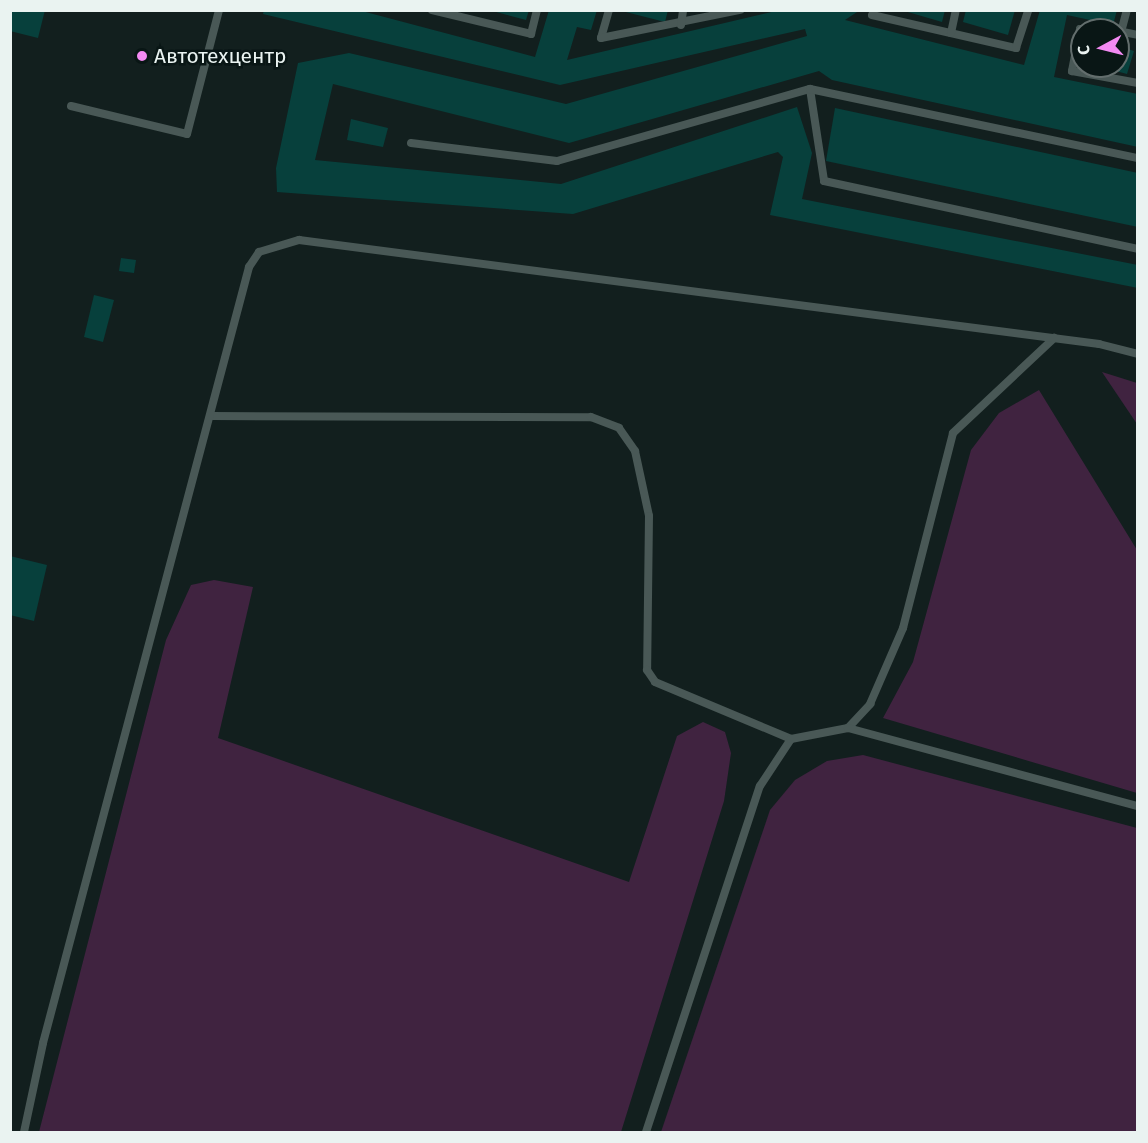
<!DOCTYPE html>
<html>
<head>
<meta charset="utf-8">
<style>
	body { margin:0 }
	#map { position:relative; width:1148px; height:1143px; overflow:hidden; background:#121f1e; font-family:"Fira Sans",sans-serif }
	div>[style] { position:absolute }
	.green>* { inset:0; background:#402340 }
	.building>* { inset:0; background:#07403c }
	.lane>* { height:8px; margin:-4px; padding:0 4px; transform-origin:4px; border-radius:4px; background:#495856 }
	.dots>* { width:16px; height:16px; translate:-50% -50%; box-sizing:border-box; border:3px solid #091615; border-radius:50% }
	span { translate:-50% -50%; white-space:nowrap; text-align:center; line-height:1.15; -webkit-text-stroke:5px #091615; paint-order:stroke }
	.poi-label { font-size:21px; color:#eaf3f1 }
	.left { translate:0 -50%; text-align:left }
	.frame { position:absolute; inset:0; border:12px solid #eaf3f1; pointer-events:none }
	.north { position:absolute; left:1070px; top:18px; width:60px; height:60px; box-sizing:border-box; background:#091615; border:2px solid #636e6d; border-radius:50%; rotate:263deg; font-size:16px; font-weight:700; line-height:24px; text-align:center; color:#eaf3f1 }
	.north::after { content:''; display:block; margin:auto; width:21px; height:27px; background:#f38af2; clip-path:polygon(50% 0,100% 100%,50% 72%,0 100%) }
</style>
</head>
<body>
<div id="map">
	<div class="green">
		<div style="clip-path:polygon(1102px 372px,1137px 383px,1137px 424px)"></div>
		<div style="clip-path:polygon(1039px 390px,1137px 550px,1137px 793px,883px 718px,913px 662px,971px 450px,999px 413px)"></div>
		<div style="clip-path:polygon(214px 580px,253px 587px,218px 738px,629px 882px,677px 736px,703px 722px,725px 732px,731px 753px,724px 801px,621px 1132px,39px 1132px,166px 640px,191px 585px)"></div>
		<div style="clip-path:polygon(863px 755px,1137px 828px,1137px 1132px,661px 1132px,770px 810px,795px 780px,827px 761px)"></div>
	</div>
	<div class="building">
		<div style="clip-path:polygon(10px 10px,45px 10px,38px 38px,10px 31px)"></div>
		<div style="clip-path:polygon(264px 10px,358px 10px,535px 57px,549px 10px,597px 10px,591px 30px,577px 27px,567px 60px,780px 10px,860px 10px,845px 20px,1024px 65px,1040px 10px,1117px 10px,1113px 25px,1067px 15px,1054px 77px,1138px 94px,1138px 147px,832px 80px,819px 71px,569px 143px,333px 84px,315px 160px,561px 184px,797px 107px,812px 153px,802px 199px,1138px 265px,1138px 288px,770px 215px,783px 157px,778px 152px,573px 214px,277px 192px,276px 168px,298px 63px,349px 53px,566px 104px,807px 36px,805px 29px,560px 85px,263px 14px)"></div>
		<div style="clip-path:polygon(489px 10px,529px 10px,526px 20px)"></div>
		<div style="clip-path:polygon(618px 10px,668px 10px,665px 22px)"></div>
		<div style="clip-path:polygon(901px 10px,945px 10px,942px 22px)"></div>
		<div style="clip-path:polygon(966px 10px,1015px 10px,1008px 35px,963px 22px)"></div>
		<div style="clip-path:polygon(1118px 46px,1134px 51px,1127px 74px,1101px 67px,1118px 66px)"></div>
		<div style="clip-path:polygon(835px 108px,1138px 173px,1138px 227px,826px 161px)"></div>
		<div style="clip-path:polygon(351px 119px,388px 128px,383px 147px,347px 140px)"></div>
		<div style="clip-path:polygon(121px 258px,136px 260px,134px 273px,119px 271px)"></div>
		<div style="clip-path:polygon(94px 295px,114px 300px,103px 342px,84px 337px)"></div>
		<div style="clip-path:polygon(10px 556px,47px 565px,34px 621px,10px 615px)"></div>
	</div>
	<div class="lane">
		<div style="left:432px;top:10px;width:102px;rotate:13.6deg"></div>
		<div style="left:531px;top:34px;width:25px;rotate:-76deg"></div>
		<div style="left:609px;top:10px;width:29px;rotate:106deg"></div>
		<div style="left:601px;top:38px;width:142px;rotate:-11.4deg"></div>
		<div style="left:872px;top:15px;width:148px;rotate:12.9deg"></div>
		<div style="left:1016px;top:48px;width:40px;rotate:-72deg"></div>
		<div style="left:681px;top:25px;width:15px;rotate:-82deg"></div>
		<div style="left:1098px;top:30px;width:18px;rotate:-177deg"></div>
		<div style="left:1080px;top:29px;width:43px;rotate:100.8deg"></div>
		<div style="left:1072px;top:71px;width:67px;rotate:10.3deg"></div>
		<div style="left:1118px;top:31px;width:20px;rotate:11deg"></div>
		<div style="left:1121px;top:32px;width:23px;rotate:-75deg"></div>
		<div style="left:951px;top:33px;width:24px;rotate:-78deg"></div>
		<div style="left:810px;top:89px;width:93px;rotate:81.3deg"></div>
		<div style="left:824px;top:181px;width:321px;rotate:12.2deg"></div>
		<div style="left:71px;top:106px;width:119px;rotate:13.6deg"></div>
		<div style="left:187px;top:134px;width:128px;rotate:-75.5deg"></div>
		<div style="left:411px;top:143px;width:147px;rotate:7deg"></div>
		<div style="left:557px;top:161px;width:263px;rotate:-15.9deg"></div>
		<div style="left:810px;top:89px;width:335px;rotate:11.9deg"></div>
		<div style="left:212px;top:416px;width:379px;rotate:0.2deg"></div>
		<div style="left:591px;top:417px;width:30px;rotate:21deg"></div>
		<div style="left:619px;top:428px;width:28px;rotate:55deg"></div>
		<div style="left:635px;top:451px;width:66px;rotate:77.8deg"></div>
		<div style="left:649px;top:516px;width:154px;rotate:90.7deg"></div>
		<div style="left:647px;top:670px;width:14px;rotate:56deg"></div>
		<div style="left:655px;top:682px;width:147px;rotate:22.7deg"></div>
		<div style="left:848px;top:728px;width:33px;rotate:-47deg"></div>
		<div style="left:870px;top:704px;width:83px;rotate:-66.5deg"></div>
		<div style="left:903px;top:628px;width:201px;rotate:-75.6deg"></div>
		<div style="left:953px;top:433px;width:139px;rotate:-43.2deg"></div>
		<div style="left:24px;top:1132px;width:91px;rotate:-77.9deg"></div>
		<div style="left:43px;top:1043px;width:803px;rotate:-75.13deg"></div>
		<div style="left:249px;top:267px;width:18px;rotate:-56deg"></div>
		<div style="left:259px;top:252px;width:42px;rotate:-16.7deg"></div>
		<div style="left:299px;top:240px;width:807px;rotate:7.41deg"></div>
		<div style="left:1099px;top:344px;width:40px;rotate:14.4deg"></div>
		<div style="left:646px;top:1132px;width:364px;rotate:-71.8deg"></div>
		<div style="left:760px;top:786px;width:56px;rotate:-56.6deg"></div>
		<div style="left:791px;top:739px;width:58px;rotate:-10.9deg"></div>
		<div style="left:848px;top:728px;width:300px;rotate:15.1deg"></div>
	</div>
	<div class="dots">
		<div style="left:142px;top:56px;background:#f38af2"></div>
	</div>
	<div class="poi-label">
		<span class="left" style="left:154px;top:56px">Автотехцентр</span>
	</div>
	<div class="frame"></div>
	<div class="north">С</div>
</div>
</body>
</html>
